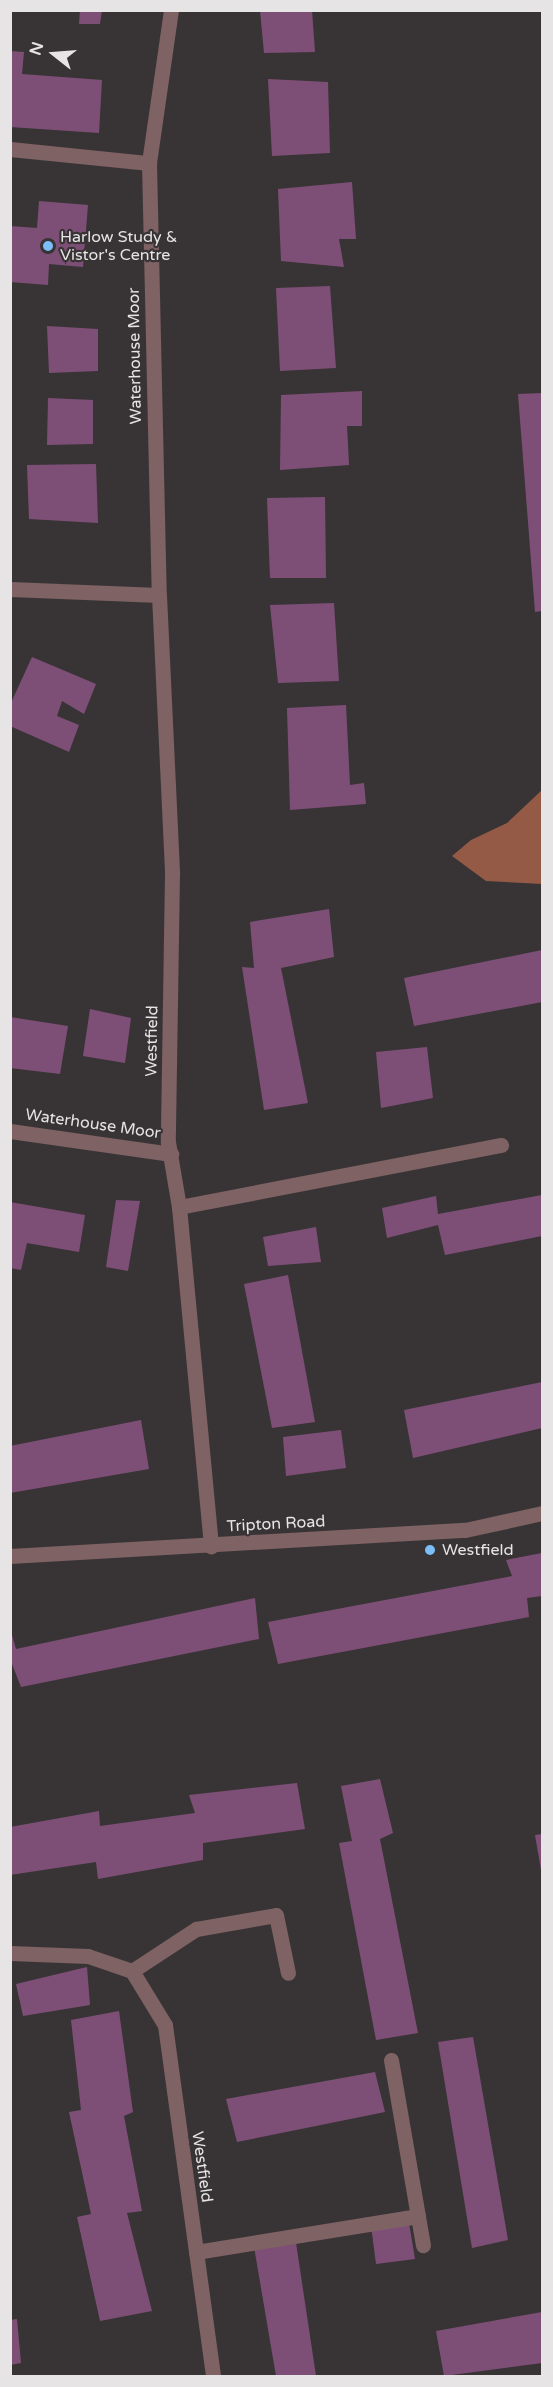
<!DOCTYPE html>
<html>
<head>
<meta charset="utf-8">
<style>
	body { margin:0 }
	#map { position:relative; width:553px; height:2387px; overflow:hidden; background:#383436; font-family:"Varela Round",sans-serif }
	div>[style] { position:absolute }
	.forest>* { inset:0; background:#945a46 }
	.building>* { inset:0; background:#7e4f76 }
	.minor>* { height:15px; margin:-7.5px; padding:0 7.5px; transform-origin:7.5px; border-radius:7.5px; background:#7f6263 }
	.dots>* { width:16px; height:16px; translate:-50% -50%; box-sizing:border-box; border:3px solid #383436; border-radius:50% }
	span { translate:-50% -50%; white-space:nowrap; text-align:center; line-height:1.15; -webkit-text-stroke:4.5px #383436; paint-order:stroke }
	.poi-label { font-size:16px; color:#e7e4e5 }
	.left { translate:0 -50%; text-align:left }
	.street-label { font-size:16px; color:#e7e4e5 }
	.frame { position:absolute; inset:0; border:12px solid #e7e4e5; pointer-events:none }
	.north { position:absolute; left:24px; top:24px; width:60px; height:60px; -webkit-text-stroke:4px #383436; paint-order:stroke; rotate:287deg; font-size:16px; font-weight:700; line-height:24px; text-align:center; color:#e7e4e5 }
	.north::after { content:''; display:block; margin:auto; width:21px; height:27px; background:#e7e4e5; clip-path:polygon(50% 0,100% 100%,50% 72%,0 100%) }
</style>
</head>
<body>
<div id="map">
	<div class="forest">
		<div style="clip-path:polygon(542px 790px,542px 884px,486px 881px,452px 856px,471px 840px,507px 823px)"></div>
	</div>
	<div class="building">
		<div style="clip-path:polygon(80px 10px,102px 10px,100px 24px,79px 24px)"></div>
		<div style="clip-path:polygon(260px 10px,312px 10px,315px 52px,264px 53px)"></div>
		<div style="clip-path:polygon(10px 51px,24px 52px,22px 74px,102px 80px,99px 133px,10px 127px)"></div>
		<div style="clip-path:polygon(268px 79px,328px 82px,330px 153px,272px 156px)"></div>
		<div style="clip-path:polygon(352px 182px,356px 239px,339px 239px,344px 267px,281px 261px,278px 189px)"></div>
		<div style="clip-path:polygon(39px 201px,88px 205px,83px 267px,49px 264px,48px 285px,10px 282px,10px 226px,37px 228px)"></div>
		<div style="clip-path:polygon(330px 286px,336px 368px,280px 371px,276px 288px)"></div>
		<div style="clip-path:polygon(47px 326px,98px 329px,98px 371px,49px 373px)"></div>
		<div style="clip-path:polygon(362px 391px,362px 426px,347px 426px,349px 465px,280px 470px,281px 395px)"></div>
		<div style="clip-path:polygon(542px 393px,542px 611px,535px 612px,518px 394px)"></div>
		<div style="clip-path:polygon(48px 398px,93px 400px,93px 444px,47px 445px)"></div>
		<div style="clip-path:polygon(96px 464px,98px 523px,29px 519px,27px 465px)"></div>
		<div style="clip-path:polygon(325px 497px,326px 578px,270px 578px,267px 498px)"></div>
		<div style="clip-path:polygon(334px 603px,339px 681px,278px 683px,270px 605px)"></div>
		<div style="clip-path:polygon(32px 657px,96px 684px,84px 714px,62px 701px,57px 716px,79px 725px,69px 752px,10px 726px,10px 705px)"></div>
		<div style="clip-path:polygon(346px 705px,350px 785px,364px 783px,366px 804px,290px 810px,287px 708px)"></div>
		<div style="clip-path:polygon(329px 909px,334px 957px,281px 968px,308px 1103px,264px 1110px,242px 967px,254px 968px,250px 922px)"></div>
		<div style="clip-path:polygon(542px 950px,542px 1002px,414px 1026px,404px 978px)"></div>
		<div style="clip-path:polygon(90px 1009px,131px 1018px,125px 1063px,83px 1056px)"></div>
		<div style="clip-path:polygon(10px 1017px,68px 1026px,60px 1074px,10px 1068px)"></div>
		<div style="clip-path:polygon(427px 1047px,433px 1098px,381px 1108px,376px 1052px)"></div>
		<div style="clip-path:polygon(542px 1195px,542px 1236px,445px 1255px,438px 1225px,387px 1238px,382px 1208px,436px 1196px,438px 1214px)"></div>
		<div style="clip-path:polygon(116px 1200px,140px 1201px,128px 1271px,106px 1267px)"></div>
		<div style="clip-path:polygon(10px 1202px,85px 1215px,79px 1252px,27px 1243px,21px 1270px,10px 1268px)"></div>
		<div style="clip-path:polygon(316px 1227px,321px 1262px,268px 1266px,263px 1237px)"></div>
		<div style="clip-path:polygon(288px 1275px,315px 1422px,272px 1428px,244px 1284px)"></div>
		<div style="clip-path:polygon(542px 1382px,542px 1428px,413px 1458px,404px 1410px)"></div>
		<div style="clip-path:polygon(141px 1420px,149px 1469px,10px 1493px,10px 1446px)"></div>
		<div style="clip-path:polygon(341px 1430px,346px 1468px,286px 1476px,283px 1437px)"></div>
		<div style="clip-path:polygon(542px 1553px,542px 1596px,527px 1598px,529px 1617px,278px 1664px,268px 1622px,512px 1576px,506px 1560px)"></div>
		<div style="clip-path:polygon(255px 1598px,259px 1639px,21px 1687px,10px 1659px,10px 1628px,16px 1649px)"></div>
		<div style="clip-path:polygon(380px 1779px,393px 1833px,380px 1839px,418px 2033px,376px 2040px,339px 1843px,352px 1841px,341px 1786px)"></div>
		<div style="clip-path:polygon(297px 1783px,305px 1829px,203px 1843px,203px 1860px,98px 1879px,96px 1862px,10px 1875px,10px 1827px,99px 1811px,100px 1826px,195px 1813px,189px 1795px)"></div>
		<div style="clip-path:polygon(542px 1834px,542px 1870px,541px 1870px,535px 1835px)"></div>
		<div style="clip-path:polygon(87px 1967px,90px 2005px,23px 2016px,16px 1984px)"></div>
		<div style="clip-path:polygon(119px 2011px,133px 2112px,124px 2116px,142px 2211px,127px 2213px,152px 2311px,100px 2321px,77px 2217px,91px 2214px,69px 2112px,81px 2110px,71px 2020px)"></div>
		<div style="clip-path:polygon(473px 2037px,508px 2240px,472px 2248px,438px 2042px)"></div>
		<div style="clip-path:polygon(375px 2072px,385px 2112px,237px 2142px,226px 2099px)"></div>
		<div style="clip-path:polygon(407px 2211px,415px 2259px,376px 2264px,370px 2218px)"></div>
		<div style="clip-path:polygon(295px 2236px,316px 2376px,276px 2376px,253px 2241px)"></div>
		<div style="clip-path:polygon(542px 2312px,542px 2363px,444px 2376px,436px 2331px)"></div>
		<div style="clip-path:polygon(17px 2319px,21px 2363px,10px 2365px,10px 2320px)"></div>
	</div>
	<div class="minor">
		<div style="left:171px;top:10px;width:155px;rotate:98.2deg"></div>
		<div style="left:149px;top:163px;width:432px;rotate:88.7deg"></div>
		<div style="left:159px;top:595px;width:279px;rotate:87.3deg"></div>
		<div style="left:172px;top:874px;width:268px;rotate:90.9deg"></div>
		<div style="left:168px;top:1142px;width:66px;rotate:80.4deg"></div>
		<div style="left:179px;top:1207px;width:341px;rotate:84.6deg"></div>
		<div style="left:10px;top:149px;width:140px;rotate:5.8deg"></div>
		<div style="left:10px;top:589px;width:149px;rotate:2.3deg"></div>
		<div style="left:10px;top:1131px;width:163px;rotate:8.1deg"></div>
		<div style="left:179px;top:1207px;width:328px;rotate:-10.9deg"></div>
		<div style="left:10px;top:1556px;width:456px;rotate:-3.3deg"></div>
		<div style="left:465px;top:1530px;width:79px;rotate:-12.4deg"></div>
		<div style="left:10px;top:1953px;width:78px;rotate:2.2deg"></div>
		<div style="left:88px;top:1956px;width:46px;rotate:18.8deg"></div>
		<div style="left:132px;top:1971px;width:63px;rotate:58.6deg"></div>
		<div style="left:165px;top:2025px;width:354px;rotate:82.2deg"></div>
		<div style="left:132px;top:1971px;width:77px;rotate:-33.3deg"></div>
		<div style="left:196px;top:1929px;width:81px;rotate:-9.9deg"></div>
		<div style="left:276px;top:1915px;width:59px;rotate:78.3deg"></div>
		<div style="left:391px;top:2060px;width:188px;rotate:80.2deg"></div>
		<div style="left:196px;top:2252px;width:225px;rotate:-9.2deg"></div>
	</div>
	<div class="dots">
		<div style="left:48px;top:246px;background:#7bbef8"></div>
		<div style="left:430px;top:1550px;background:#7bbef8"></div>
	</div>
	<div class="poi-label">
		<span class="left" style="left:60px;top:246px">Harlow Study &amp;<br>Vistor's Centre</span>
		<span class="left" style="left:442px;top:1550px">Westfield</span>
	</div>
	<div class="street-label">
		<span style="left:135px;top:356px;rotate:-91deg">Waterhouse Moor</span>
		<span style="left:152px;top:1041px;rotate:-89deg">Westfield</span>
		<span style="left:93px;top:1124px;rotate:8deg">Waterhouse Moor</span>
		<span style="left:276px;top:1524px;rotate:-3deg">Tripton Road</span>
		<span style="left:202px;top:2167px;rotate:82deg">Westfield</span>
	</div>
	<div class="frame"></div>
	<div class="north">N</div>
</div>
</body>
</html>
